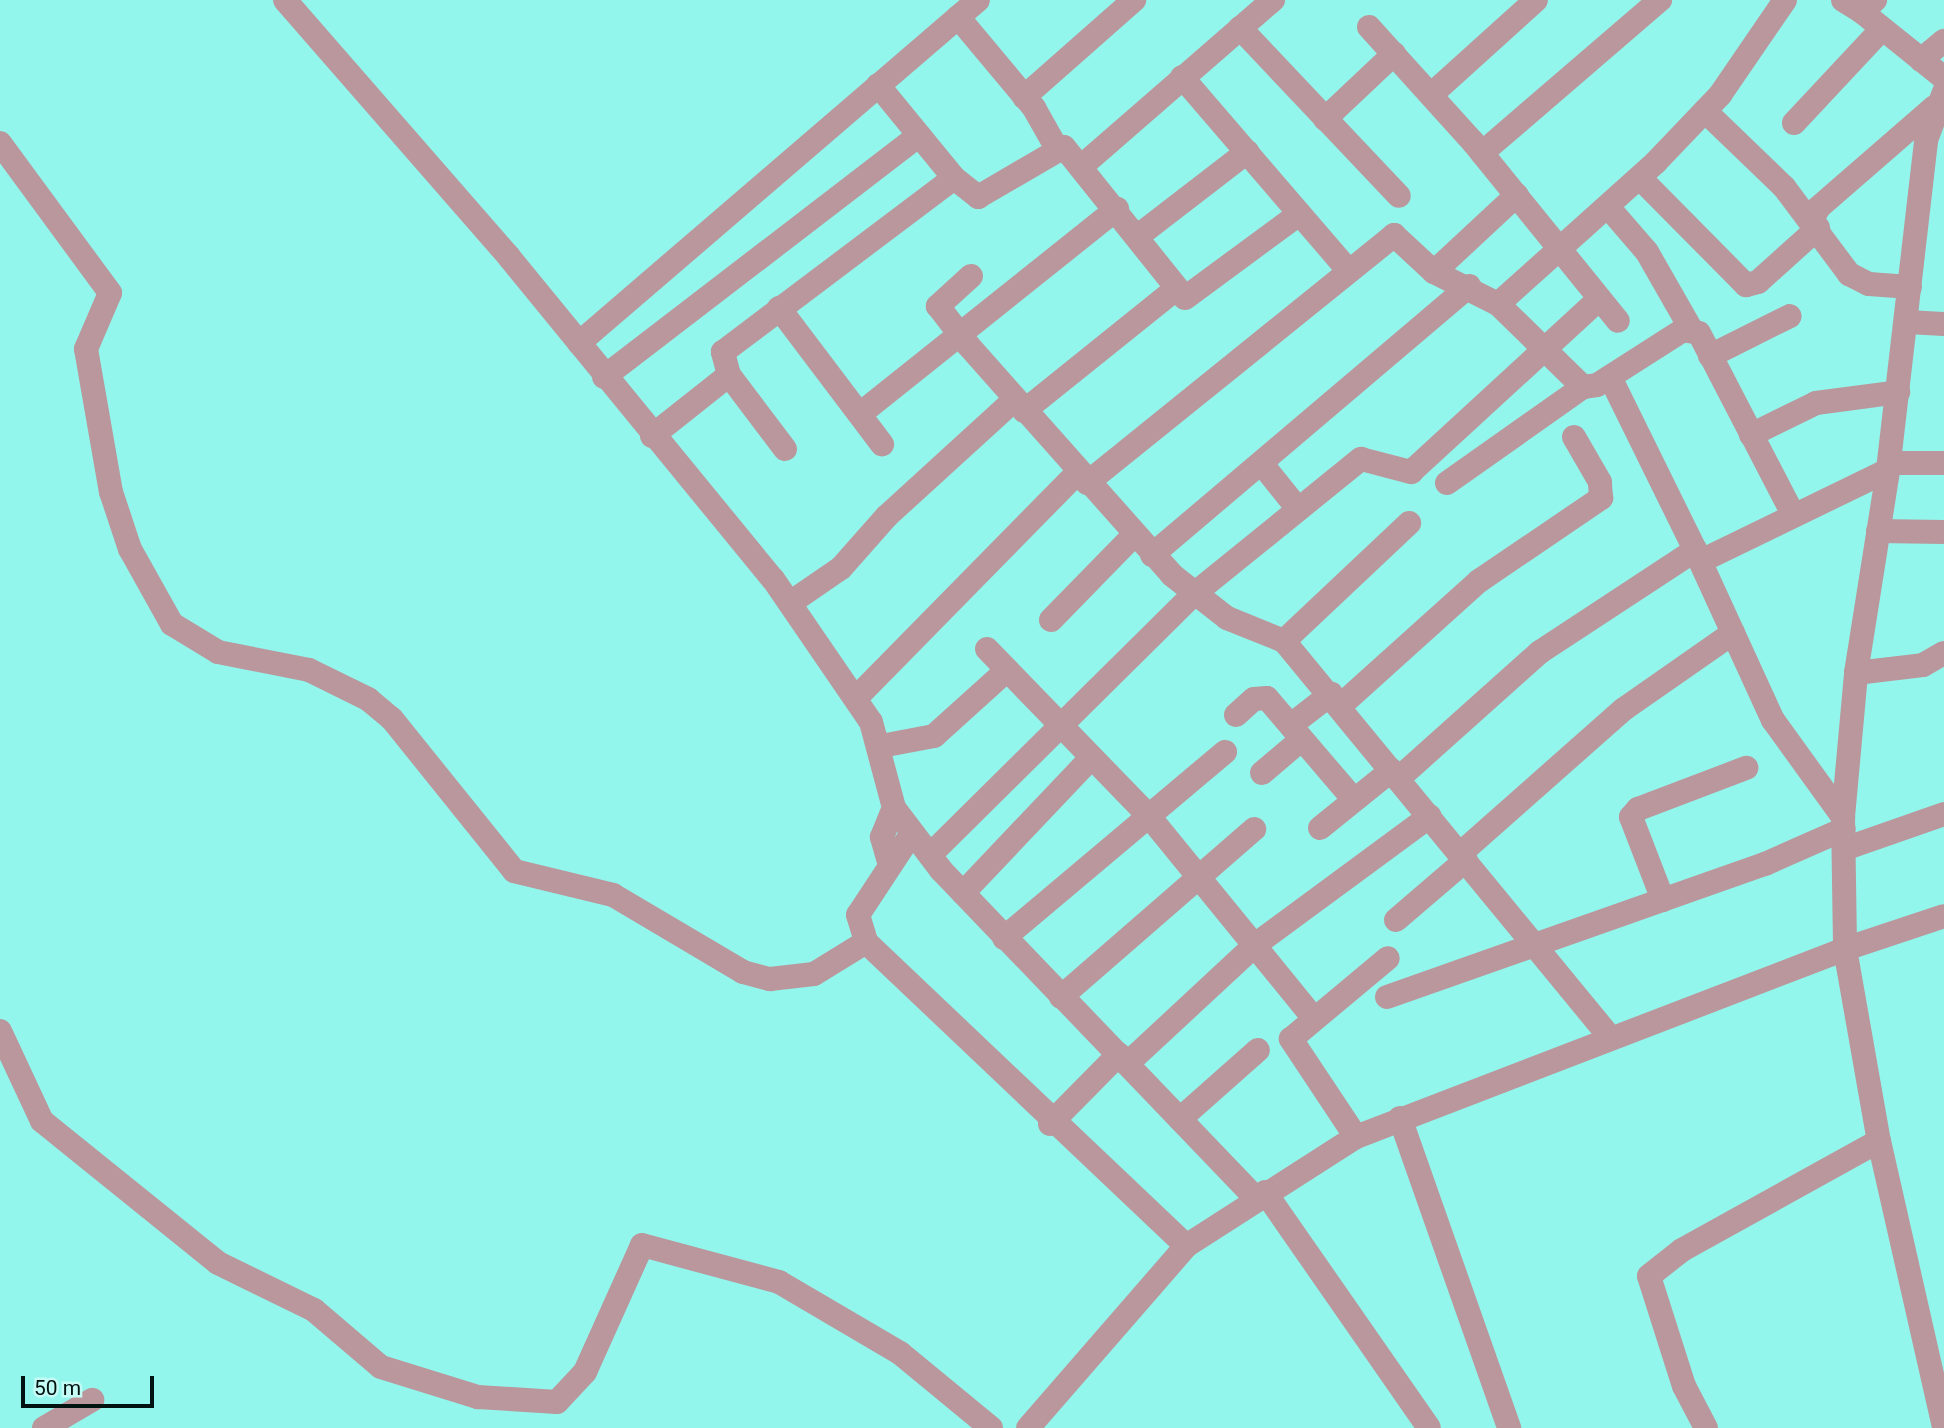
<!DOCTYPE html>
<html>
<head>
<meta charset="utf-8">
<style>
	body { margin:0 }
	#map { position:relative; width:1944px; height:1428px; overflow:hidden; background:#93f6ed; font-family:Roboto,sans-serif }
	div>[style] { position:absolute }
	.minor>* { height:24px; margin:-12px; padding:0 12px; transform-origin:12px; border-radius:12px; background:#ba979c }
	span { translate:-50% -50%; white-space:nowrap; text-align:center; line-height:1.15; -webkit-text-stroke:5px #c4fbf5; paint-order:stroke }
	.scale { position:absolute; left:21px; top:1376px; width:133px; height:32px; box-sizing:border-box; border:4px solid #001311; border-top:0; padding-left:9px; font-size:21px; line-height:24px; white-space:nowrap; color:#001311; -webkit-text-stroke:5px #c4fbf5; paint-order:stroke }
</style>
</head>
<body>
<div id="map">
	<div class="minor">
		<div style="left:285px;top:0;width:341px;rotate:48.9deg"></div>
		<div style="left:509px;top:257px;width:416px;rotate:50.7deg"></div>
		<div style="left:773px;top:579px;width:173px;rotate:55.6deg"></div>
		<div style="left:871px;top:722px;width:89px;rotate:75deg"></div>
		<div style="left:894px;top:808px;width:78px;rotate:52.8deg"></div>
		<div style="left:941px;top:870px;width:455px;rotate:46.2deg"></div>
		<div style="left:1843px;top:0;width:22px;rotate:32deg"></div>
		<div style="left:1862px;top:12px;width:18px;rotate:-43deg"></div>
		<div style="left:1862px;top:12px;width:105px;rotate:38.8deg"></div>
		<div style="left:958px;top:17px;width:119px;rotate:50.1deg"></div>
		<div style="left:1034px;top:108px;width:45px;rotate:60.6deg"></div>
		<div style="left:1369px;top:27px;width:155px;rotate:47.9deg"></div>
		<div style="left:1473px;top:142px;width:230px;rotate:51deg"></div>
		<div style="left:1240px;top:28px;width:231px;rotate:46.6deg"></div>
		<div style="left:1921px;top:60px;width:30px;rotate:-40deg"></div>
		<div style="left:1182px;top:77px;width:252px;rotate:49.3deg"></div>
		<div style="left:878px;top:85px;width:120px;rotate:50.7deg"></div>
		<div style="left:1432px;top:94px;width:140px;rotate:-42.1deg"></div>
		<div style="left:1024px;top:97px;width:147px;rotate:-41.4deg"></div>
		<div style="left:1705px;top:111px;width:110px;rotate:43.9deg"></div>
		<div style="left:1784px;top:187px;width:109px;rotate:53.2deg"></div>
		<div style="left:1849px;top:274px;width:22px;rotate:27deg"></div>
		<div style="left:1869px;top:284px;width:41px;rotate:4.2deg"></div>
		<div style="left:1325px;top:119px;width:95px;rotate:-43.3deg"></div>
		<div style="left:1794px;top:123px;width:129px;rotate:-46.9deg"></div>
		<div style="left:0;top:143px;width:186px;rotate:53.7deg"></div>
		<div style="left:110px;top:293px;width:61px;rotate:113.2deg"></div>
		<div style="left:86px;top:349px;width:145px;rotate:80.1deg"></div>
		<div style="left:111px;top:492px;width:60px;rotate:71.6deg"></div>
		<div style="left:130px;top:549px;width:86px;rotate:60.8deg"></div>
		<div style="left:172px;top:624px;width:54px;rotate:31.3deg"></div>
		<div style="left:218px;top:652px;width:93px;rotate:11.2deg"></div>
		<div style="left:309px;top:670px;width:66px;rotate:26.2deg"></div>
		<div style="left:368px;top:699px;width:31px;rotate:40deg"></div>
		<div style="left:392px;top:719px;width:195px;rotate:51.2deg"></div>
		<div style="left:514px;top:871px;width:102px;rotate:13.6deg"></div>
		<div style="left:613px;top:895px;width:151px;rotate:30.6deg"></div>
		<div style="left:743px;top:972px;width:28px;rotate:15deg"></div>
		<div style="left:770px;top:979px;width:44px;rotate:-6.5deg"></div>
		<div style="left:814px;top:974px;width:61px;rotate:-31.6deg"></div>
		<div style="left:1482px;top:153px;width:235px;rotate:-40.7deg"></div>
		<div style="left:1083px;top:165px;width:252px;rotate:-41deg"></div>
		<div style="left:1640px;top:178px;width:151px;rotate:45.3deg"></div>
		<div style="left:1746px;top:285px;width:12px;rotate:-14deg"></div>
		<div style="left:1758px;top:282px;width:81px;rotate:-42deg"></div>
		<div style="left:1609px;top:208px;width:58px;rotate:49.2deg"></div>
		<div style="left:1647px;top:252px;width:89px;rotate:60.3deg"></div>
		<div style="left:1812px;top:221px;width:14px;rotate:-65deg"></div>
		<div style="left:1818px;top:208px;width:154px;rotate:-41deg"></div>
		<div style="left:1138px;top:236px;width:138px;rotate:-37.6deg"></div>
		<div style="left:1434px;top:272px;width:113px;rotate:-42.9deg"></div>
		<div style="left:971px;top:276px;width:45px;rotate:137.7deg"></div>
		<div style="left:938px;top:306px;width:49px;rotate:52.4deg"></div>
		<div style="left:968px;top:345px;width:307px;rotate:48.4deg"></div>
		<div style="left:1172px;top:575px;width:70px;rotate:38deg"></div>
		<div style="left:1227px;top:618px;width:61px;rotate:22deg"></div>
		<div style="left:1284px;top:641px;width:512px;rotate:50.55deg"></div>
		<div style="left:1498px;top:304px;width:212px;rotate:-41.9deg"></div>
		<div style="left:1656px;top:162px;width:93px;rotate:-46.3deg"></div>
		<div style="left:1720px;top:95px;width:115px;rotate:-55.6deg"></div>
		<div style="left:779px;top:308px;width:171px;rotate:52.9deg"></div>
		<div style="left:1907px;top:322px;width:37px;rotate:3deg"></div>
		<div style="left:579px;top:343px;width:526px;rotate:-40.68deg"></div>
		<div style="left:1710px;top:356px;width:89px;rotate:-26.6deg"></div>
		<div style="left:604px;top:377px;width:397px;rotate:-37.5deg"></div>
		<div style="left:1610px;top:377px;width:193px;rotate:63.8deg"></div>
		<div style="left:1024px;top:411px;width:195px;rotate:-38.8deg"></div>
		<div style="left:860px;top:414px;width:329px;rotate:-38.6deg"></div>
		<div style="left:1751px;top:435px;width:72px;rotate:-26.2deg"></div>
		<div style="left:1816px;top:403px;width:83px;rotate:-7.6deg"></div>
		<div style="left:652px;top:436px;width:98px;rotate:-38.4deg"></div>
		<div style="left:785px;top:449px;width:93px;rotate:-127.1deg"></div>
		<div style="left:729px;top:375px;width:24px;rotate:-105deg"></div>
		<div style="left:723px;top:352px;width:289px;rotate:-37deg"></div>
		<div style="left:954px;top:178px;width:31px;rotate:38deg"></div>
		<div style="left:978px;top:197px;width:99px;rotate:-30.2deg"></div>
		<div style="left:1064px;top:147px;width:193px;rotate:51.3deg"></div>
		<div style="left:1185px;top:298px;width:142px;rotate:-36.4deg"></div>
		<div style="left:1889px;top:463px;width:55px"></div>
		<div style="left:1262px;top:464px;width:58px;rotate:51.3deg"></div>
		<div style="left:1087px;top:483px;width:395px;rotate:-38.9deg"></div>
		<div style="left:1394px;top:235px;width:54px;rotate:42.8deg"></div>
		<div style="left:1434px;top:272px;width:72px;rotate:26.6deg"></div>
		<div style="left:1498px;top:304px;width:119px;rotate:44.3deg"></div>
		<div style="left:1583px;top:387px;width:14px;rotate:-8deg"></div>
		<div style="left:1597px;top:385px;width:102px;rotate:-32.6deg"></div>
		<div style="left:1683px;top:330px;width:16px;rotate:11deg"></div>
		<div style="left:1699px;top:333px;width:204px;rotate:62.6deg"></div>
		<div style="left:1447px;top:483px;width:166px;rotate:-35.2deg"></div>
		<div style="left:1878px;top:531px;width:66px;rotate:0.9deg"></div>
		<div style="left:1152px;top:555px;width:416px;rotate:-40.3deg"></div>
		<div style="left:1701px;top:561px;width:208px;rotate:-25.9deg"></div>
		<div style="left:790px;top:603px;width:62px;rotate:-34.5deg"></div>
		<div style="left:841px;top:568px;width:69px;rotate:-48.5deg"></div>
		<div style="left:887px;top:516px;width:172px;rotate:-42.4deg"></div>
		<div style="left:1051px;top:620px;width:119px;rotate:-45.7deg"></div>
		<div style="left:1284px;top:641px;width:172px;rotate:-43.3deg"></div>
		<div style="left:987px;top:649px;width:231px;rotate:45.9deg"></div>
		<div style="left:1148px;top:815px;width:259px;rotate:50.8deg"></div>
		<div style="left:1856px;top:673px;width:67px;rotate:-6.8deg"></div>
		<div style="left:1923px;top:665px;width:24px;rotate:-30deg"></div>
		<div style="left:856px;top:698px;width:315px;rotate:-45.5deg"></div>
		<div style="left:1340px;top:706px;width:187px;rotate:-42deg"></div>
		<div style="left:1479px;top:581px;width:148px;rotate:-34.2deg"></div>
		<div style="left:1601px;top:498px;width:16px;rotate:-94deg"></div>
		<div style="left:1600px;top:482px;width:52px;rotate:-120deg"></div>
		<div style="left:1236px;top:715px;width:24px;rotate:-42deg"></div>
		<div style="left:1254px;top:699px;width:13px;rotate:-4deg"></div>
		<div style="left:1267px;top:698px;width:134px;rotate:49.5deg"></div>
		<div style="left:1291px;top:725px;width:51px;rotate:-37.8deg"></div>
		<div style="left:881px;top:746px;width:54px;rotate:-10.7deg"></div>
		<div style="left:934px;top:736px;width:98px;rotate:-42.1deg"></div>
		<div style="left:1262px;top:773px;width:52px;rotate:-40.4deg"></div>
		<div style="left:1399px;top:778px;width:189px;rotate:-41.8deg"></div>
		<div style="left:1540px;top:652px;width:186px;rotate:-33.3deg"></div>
		<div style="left:1695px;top:550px;width:187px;rotate:65.4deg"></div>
		<div style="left:1773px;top:720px;width:120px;rotate:54.2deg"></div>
		<div style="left:1843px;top:817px;width:132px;rotate:89.1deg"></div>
		<div style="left:1845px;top:949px;width:104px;rotate:-18.4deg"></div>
		<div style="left:1843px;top:817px;width:145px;rotate:-84.8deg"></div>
		<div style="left:1856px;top:673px;width:206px;rotate:-81deg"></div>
		<div style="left:1888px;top:470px;width:332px;rotate:-83.4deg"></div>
		<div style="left:1926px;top:140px;width:51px;rotate:-69.4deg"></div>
		<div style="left:1320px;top:828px;width:92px;rotate:-38.9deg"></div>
		<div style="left:912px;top:833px;width:98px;rotate:123.4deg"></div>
		<div style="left:858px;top:915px;width:28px;rotate:73deg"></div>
		<div style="left:866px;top:942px;width:441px;rotate:43.5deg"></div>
		<div style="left:1186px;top:1246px;width:202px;rotate:-32.7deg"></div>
		<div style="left:1356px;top:1137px;width:524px;rotate:-21.03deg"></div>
		<div style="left:1845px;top:949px;width:195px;rotate:80deg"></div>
		<div style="left:1844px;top:849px;width:106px;rotate:-19.3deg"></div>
		<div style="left:1461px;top:853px;width:217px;rotate:-41.5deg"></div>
		<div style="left:1624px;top:709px;width:133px;rotate:-34.9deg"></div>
		<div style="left:930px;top:855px;width:371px;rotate:-44.7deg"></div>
		<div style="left:1194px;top:594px;width:215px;rotate:-39deg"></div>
		<div style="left:1361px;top:459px;width:52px;rotate:14.6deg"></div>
		<div style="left:1411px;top:472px;width:255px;rotate:-42.6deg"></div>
		<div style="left:889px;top:862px;width:26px;rotate:-106deg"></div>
		<div style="left:882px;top:837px;width:31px;rotate:-68deg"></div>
		<div style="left:963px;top:893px;width:187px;rotate:-46.5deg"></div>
		<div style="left:1663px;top:900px;width:89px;rotate:-111.1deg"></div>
		<div style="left:1631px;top:817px;width:11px;rotate:-49deg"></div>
		<div style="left:1638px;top:809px;width:116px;rotate:-20.8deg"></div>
		<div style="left:1396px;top:920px;width:92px;rotate:-40.6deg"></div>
		<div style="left:1004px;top:938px;width:289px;rotate:-40.1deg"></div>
		<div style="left:1061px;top:997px;width:256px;rotate:-41deg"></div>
		<div style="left:1387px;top:997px;width:401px;rotate:-19.4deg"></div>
		<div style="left:1765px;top:864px;width:86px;rotate:-23.9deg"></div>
		<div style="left:0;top:1031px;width:99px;rotate:65deg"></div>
		<div style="left:42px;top:1121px;width:226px;rotate:38.9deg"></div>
		<div style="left:218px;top:1263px;width:107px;rotate:26.1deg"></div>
		<div style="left:314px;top:1310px;width:88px;rotate:40.4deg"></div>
		<div style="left:381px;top:1367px;width:102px;rotate:17.2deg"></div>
		<div style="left:478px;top:1397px;width:79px;rotate:3.6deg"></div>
		<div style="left:557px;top:1402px;width:41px;rotate:-47deg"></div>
		<div style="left:585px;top:1372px;width:139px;rotate:-65.8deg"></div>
		<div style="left:642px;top:1245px;width:142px;rotate:15.1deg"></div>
		<div style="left:779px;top:1282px;width:140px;rotate:30.4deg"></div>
		<div style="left:900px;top:1353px;width:118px;rotate:39.5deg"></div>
		<div style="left:1127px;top:1064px;width:175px;rotate:-42.9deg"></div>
		<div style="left:1255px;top:945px;width:217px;rotate:-36.4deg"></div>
		<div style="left:1400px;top:1118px;width:329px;rotate:70.6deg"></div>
		<div style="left:1180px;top:1119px;width:104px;rotate:-41.5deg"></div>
		<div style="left:1050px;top:1124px;width:98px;rotate:-45.4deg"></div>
		<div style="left:1356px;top:1137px;width:118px;rotate:-123.6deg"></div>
		<div style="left:1291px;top:1039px;width:126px;rotate:-39.9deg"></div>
		<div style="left:1265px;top:1192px;width:287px;rotate:55.2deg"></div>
		<div style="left:44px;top:1428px;width:56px;rotate:-30.3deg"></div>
		<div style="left:1028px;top:1428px;width:241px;rotate:-49deg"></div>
		<div style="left:1706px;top:1428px;width:47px;rotate:-117.6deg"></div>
		<div style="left:1684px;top:1386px;width:115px;rotate:-107.7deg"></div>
		<div style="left:1649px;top:1276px;width:42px;rotate:-38.2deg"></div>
		<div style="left:1682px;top:1250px;width:225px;rotate:-29deg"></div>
		<div style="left:1879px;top:1141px;width:293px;rotate:77.2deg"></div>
	</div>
	<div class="scale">50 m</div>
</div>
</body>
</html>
